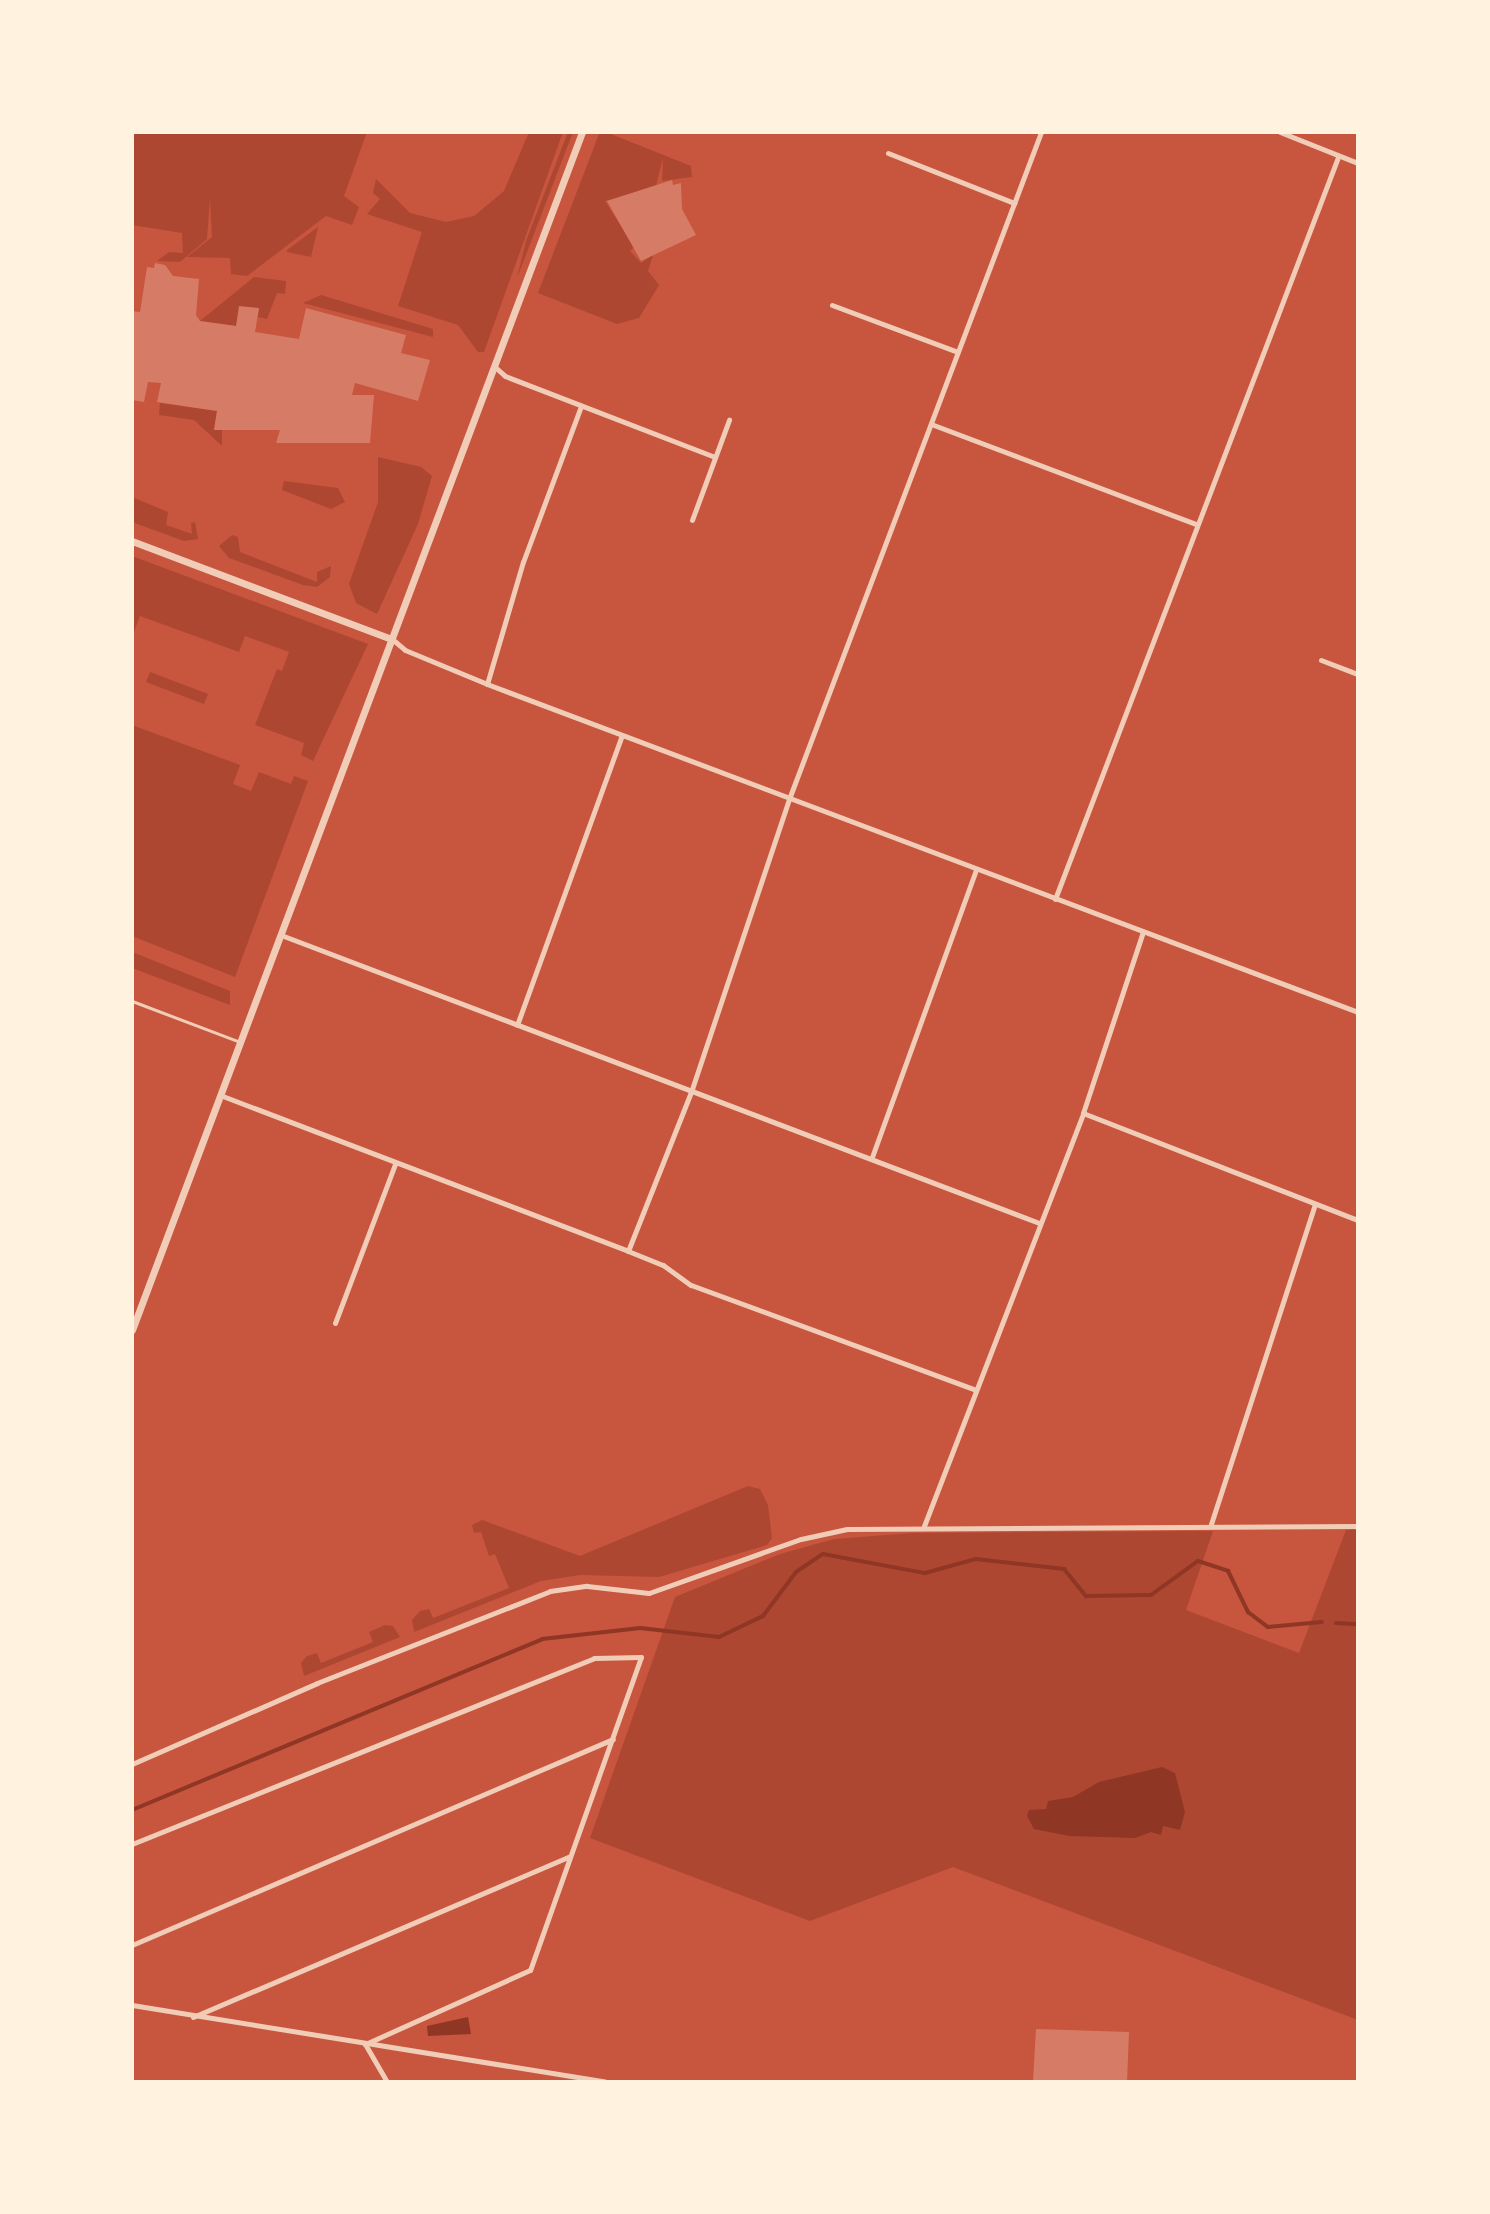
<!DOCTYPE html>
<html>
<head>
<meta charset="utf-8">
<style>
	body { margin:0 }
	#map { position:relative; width:1490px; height:2214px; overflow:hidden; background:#c8553d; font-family:"Titillium Web",sans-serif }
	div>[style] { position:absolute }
	.green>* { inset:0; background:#ae4732 }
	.water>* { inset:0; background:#8f3625 }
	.stream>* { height:4px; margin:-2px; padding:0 2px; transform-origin:2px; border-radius:2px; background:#8f3625 }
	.building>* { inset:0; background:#d67c66 }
	.service>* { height:3px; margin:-1.5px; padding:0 1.5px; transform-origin:1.5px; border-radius:1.5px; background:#f1ccb7 }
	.minor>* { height:5px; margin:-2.5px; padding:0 2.5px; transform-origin:2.5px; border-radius:2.5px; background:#f1ccb7 }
	.tertiary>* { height:7px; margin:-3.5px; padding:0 3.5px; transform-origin:3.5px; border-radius:3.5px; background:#f1ccb7 }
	span { translate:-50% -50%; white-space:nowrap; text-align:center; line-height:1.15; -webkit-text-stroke:6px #fff3e0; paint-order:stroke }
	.frame { position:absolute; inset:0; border:134px solid #fff3e0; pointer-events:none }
</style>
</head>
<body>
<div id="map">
	<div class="green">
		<div style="clip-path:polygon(132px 132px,367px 132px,344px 196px,359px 207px,352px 225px,326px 216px,247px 276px,231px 274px,230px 258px,187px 257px,212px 237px,210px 198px,207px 239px,180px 262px,157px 261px,169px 252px,183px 253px,182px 233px,132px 225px)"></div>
		<div style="clip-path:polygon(529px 132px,563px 132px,484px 352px,478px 352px,458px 325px,398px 306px,422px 232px,367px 214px,380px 199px,373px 193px,376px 179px,410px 213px,446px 222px,474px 216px,504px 191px)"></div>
		<div style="clip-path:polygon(568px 132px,573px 132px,517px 278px,526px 241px)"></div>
		<div style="clip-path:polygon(606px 132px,691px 166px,692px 177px,662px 181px,663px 158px,656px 186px,605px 201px,634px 247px,630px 251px,641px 263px,653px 255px,648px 271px,659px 285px,639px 318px,617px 324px,538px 293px,599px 134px)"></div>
		<div style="clip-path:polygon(318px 227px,311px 257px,287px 252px,287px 250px)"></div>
		<div style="clip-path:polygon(254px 277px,286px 281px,285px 294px,277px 293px,267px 319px,258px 317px,259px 308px,236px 326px,200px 321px)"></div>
		<div style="clip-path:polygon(321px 295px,433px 329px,433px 337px,303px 303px)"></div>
		<div style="clip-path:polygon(160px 403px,217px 411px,214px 430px,222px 430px,222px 446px,194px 420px,159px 415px)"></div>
		<div style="clip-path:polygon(378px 457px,421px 467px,432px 476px,418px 524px,377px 614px,356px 603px,349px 584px,378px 502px)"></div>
		<div style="clip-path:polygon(284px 481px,338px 488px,345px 502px,331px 509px,282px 490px)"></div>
		<div style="clip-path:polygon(132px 497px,168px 512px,166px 525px,192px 534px,191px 523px,195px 522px,198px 539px,184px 541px,132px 522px)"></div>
		<div style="clip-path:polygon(232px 535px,238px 537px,240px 552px,317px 582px,317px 572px,331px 566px,330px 577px,317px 587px,303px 585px,229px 558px,219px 546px)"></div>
		<div style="clip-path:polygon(132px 556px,368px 644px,313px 761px,301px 755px,304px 743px,255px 725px,277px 669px,282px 671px,289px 652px,245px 636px,239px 652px,140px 616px,132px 637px)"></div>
		<div style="clip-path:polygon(150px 672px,208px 694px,204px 704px,146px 682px)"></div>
		<div style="clip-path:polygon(132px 725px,240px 765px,233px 784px,251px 791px,259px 772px,291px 784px,294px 776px,308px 781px,235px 977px,132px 936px)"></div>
		<div style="clip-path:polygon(132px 952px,230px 991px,230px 1005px,132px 968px)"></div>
		<div style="clip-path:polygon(748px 1486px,760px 1489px,768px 1505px,772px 1538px,767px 1545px,659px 1577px,580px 1575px,541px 1581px,414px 1632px,412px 1620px,420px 1611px,429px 1609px,433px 1618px,509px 1588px,495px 1554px,489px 1556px,481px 1532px,474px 1533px,472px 1525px,482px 1520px,580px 1556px)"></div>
		<div style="clip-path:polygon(1346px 1530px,1358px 1530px,1358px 2020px,953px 1867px,810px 1921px,590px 1838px,675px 1597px,780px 1554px,834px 1539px,913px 1533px,1213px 1531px,1186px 1610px,1299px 1653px)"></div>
		<div style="clip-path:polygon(385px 1625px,393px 1626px,400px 1637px,304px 1676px,301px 1663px,307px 1656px,317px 1653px,321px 1663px,373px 1642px,369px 1632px)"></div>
	</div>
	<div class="water">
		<div style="clip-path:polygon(1162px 1767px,1175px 1773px,1185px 1812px,1180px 1830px,1163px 1826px,1161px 1835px,1151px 1832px,1135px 1838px,1069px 1836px,1034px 1829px,1027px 1816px,1029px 1810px,1046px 1809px,1048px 1801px,1073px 1797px,1099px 1782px)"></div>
		<div style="clip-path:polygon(468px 2017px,471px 2034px,428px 2036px,427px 2026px)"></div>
	</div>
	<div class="stream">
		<div style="left:1336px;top:1623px;width:22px;rotate:3deg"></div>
		<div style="left:132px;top:1810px;width:444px;rotate:-22.6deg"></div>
		<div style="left:542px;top:1639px;width:99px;rotate:-6.4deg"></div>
		<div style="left:640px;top:1628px;width:80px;rotate:6.5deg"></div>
		<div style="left:719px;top:1637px;width:49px;rotate:-25.5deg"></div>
		<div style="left:763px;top:1616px;width:55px;rotate:-53.1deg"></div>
		<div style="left:796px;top:1572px;width:32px;rotate:-34deg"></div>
		<div style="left:823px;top:1554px;width:104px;rotate:10.6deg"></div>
		<div style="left:925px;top:1573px;width:53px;rotate:-15.4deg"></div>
		<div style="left:976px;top:1559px;width:89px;rotate:6.5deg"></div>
		<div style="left:1064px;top:1569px;width:35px;rotate:51deg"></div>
		<div style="left:1086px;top:1596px;width:65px;rotate:-0.9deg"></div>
		<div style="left:1151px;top:1595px;width:58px;rotate:-35.9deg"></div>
		<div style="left:1198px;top:1561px;width:32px;rotate:18deg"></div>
		<div style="left:1228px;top:1571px;width:46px;rotate:64deg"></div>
		<div style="left:1248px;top:1612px;width:25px;rotate:37deg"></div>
		<div style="left:1268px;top:1627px;width:54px;rotate:-5.3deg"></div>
	</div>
	<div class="building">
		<div style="clip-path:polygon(672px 180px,673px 185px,681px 183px,682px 209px,696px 235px,641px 261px,607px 201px)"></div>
		<div style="clip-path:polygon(155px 263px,165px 265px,173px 276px,199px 279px,196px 315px,200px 321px,236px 326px,239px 306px,259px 308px,255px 332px,299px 339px,306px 308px,406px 335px,401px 353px,430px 360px,418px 401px,355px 383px,352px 395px,374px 395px,370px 443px,276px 443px,280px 430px,214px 430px,217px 411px,157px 402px,161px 383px,148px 382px,144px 402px,132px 400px,132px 311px,140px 312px,147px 267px,154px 268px)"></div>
		<div style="clip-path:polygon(1036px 2029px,1129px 2032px,1127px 2082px,1033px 2082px)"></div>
	</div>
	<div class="service">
		<div style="left:132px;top:1001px;width:116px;rotate:20.8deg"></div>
	</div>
	<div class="minor">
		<div style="left:1280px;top:132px;width:84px;rotate:21.7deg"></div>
		<div style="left:888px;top:153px;width:136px;rotate:21.6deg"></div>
		<div style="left:832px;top:305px;width:134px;rotate:20.5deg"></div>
		<div style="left:495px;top:367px;width:13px;rotate:42deg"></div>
		<div style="left:505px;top:376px;width:225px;rotate:21.1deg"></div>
		<div style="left:931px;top:424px;width:282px;rotate:20.7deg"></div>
		<div style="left:692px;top:520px;width:107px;rotate:-69.7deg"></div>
		<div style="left:392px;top:639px;width:17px;rotate:40deg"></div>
		<div style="left:405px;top:650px;width:89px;rotate:22.5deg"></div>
		<div style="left:487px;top:684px;width:931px;rotate:20.64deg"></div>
		<div style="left:1321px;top:660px;width:40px;rotate:21deg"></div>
		<div style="left:487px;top:684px;width:127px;rotate:-73.6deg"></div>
		<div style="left:523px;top:562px;width:166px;rotate:-69.6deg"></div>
		<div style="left:1055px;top:899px;width:794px;rotate:-69.12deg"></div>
		<div style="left:281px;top:935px;width:811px;rotate:20.8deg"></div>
		<div style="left:517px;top:1025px;width:308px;rotate:-70.1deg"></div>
		<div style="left:220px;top:1095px;width:437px;rotate:20.9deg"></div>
		<div style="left:628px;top:1251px;width:38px;rotate:22deg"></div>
		<div style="left:663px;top:1265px;width:34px;rotate:36deg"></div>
		<div style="left:691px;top:1285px;width:302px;rotate:20.2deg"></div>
		<div style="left:1083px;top:1113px;width:295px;rotate:21.3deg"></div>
		<div style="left:872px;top:1157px;width:306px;rotate:-70.1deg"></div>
		<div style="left:628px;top:1251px;width:174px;rotate:-68.4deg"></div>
		<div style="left:692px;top:1089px;width:306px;rotate:-71.5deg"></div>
		<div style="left:789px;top:799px;width:713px;rotate:-69.3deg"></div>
		<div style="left:335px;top:1323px;width:170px;rotate:-69.3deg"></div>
		<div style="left:1211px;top:1524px;width:336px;rotate:-72deg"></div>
		<div style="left:924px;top:1526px;width:443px;rotate:-68.9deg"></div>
		<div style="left:1083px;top:1113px;width:191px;rotate:-71.7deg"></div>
		<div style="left:132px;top:1764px;width:202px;rotate:-23.6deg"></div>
		<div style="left:317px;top:1683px;width:251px;rotate:-21.5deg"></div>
		<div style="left:550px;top:1591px;width:37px;rotate:-8deg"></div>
		<div style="left:587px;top:1586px;width:62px;rotate:6.4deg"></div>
		<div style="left:649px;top:1593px;width:161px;rotate:-19.6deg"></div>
		<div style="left:801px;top:1539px;width:47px;rotate:-12.3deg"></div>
		<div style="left:847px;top:1529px;width:511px;rotate:-0.34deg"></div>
		<div style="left:132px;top:1844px;width:498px;rotate:-21.9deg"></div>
		<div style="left:594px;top:1658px;width:47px;rotate:-1.2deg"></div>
		<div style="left:641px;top:1657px;width:332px;rotate:109.5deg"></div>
		<div style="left:530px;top:1970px;width:181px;rotate:155.8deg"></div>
		<div style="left:365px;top:2044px;width:44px;rotate:59.9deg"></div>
		<div style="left:132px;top:1945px;width:523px;rotate:-23.18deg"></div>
		<div style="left:132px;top:2005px;width:479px;rotate:9.2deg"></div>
		<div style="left:193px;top:2017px;width:409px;rotate:-23.1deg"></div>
	</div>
	<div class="tertiary">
		<div style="left:132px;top:541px;width:278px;rotate:20.7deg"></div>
		<div style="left:132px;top:1330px;width:1280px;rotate:-69.41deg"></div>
	</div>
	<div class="frame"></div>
</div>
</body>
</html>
